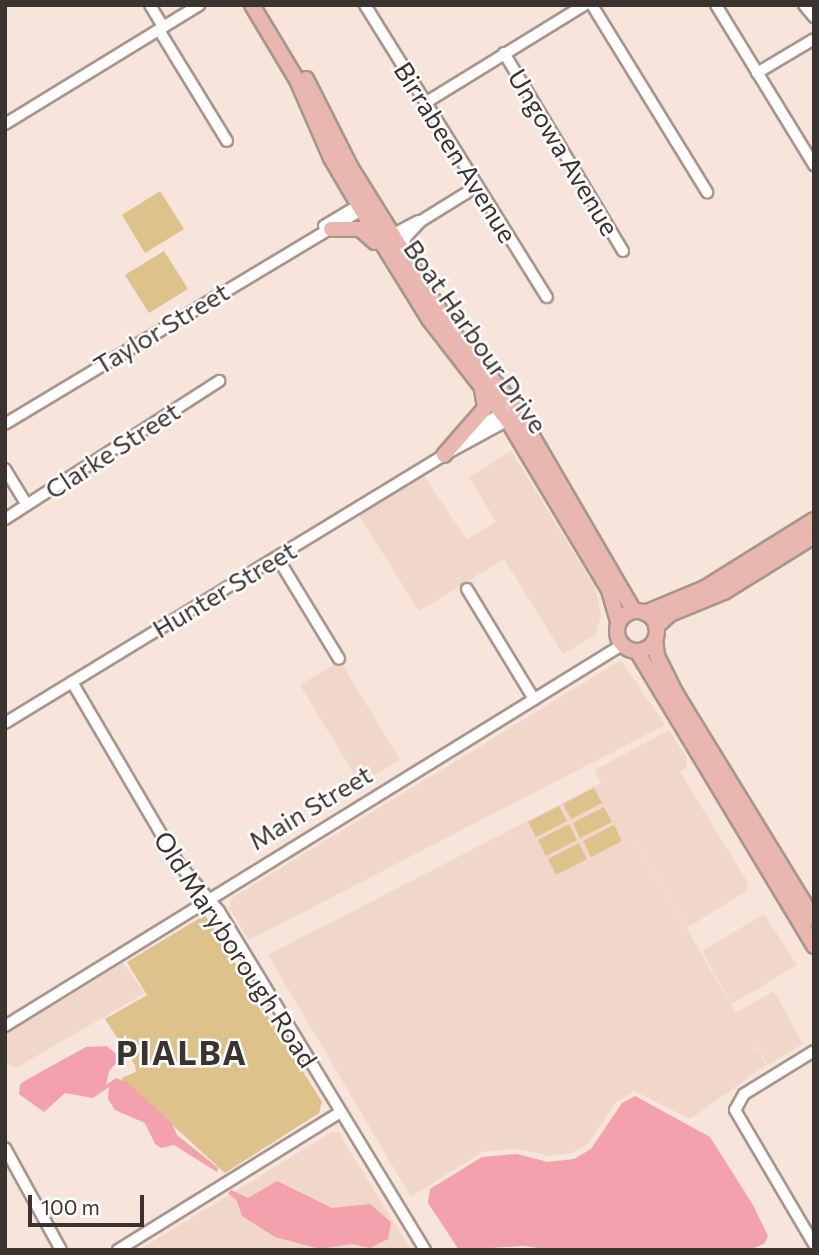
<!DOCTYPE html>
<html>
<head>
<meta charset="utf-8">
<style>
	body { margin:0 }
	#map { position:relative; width:819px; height:1255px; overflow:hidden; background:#f7e4da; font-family:Commissioner,sans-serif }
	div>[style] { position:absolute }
	.built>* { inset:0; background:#f1d7ca }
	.green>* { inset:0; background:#ddc28c }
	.water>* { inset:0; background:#f3a2ad }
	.roads { filter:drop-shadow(2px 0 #a8968d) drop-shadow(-2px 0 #a8968d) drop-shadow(0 2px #a8968d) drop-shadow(0 -2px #a8968d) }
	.minor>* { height:10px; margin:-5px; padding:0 5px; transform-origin:5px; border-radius:5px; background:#fff }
	.major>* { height:14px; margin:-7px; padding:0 7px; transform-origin:7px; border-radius:7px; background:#e9b7b0 }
	.major>.ring { margin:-7px; padding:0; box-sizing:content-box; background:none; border:14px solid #e9b7b0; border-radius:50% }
	span { translate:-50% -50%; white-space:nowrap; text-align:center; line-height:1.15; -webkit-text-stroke:5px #fff; paint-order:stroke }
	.street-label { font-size:26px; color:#3a332f }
	.district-label { font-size:33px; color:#3a332f; font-weight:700; letter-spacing:2px }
	.frame { position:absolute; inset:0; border:7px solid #3a332f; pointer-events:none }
	.scale { position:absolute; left:28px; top:1195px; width:116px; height:32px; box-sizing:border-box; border:4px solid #3a332f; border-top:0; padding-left:9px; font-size:21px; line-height:24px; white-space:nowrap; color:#3a332f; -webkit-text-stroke:5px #fff; paint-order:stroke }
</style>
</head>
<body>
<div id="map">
	<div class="built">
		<div style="clip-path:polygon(511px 451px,595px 587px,601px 615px,596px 634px,563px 654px,504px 559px,419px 611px,357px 512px,422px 473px,467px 540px,496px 522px,469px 477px)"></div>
		<div style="clip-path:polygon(621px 660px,665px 725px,249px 940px,229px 908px,232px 898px)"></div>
		<div style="clip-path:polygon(340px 661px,400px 760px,360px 784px,300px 685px)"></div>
		<div style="clip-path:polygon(669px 730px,686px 757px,687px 767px,680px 772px,748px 883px,746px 891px,687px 928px,627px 827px,736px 1013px,774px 991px,803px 1044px,768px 1065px,753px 1042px,766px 1065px,690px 1119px,634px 1091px,617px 1101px,588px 1144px,572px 1153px,550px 1156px,517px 1149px,482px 1152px,411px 1197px,268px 955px,601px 783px,595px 770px)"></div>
		<div style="clip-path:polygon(764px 914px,797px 965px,732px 1004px,702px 951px)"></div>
		<div style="clip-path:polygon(123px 963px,145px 993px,16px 1068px,5px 1062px,5px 1035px)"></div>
		<div style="clip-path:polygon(332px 1132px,339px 1133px,411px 1250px,139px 1250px)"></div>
	</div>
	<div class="green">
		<div style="clip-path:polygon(160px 191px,184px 229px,145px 253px,122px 215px)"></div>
		<div style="clip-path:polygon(164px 251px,188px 289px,149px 313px,125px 275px)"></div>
		<div style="clip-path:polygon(594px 788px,602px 803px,571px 819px,563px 804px)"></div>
		<div style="clip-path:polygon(559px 806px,567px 821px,536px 837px,528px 822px)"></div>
		<div style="clip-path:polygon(604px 807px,612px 822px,580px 838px,573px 823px)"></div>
		<div style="clip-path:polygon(569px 824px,577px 840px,546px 856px,538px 840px)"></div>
		<div style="clip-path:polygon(614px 825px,622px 841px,591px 857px,583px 841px)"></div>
		<div style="clip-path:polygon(579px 843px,587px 859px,556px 875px,548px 859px)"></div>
		<div style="clip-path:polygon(205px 915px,322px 1102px,319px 1113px,225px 1173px,121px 1078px,136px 1072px,135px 1065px,105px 1019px,147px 995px,127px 962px)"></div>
	</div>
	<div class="water">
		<div style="clip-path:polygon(107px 1046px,121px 1058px,109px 1071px,106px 1085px,116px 1078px,127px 1082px,171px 1122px,177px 1135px,218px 1168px,217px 1172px,174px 1145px,161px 1148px,155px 1144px,145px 1123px,115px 1110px,108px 1099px,109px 1087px,93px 1098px,65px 1093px,44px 1112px,19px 1094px,20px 1084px,35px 1075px,86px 1047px)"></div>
		<div style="clip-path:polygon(635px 1096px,710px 1137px,753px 1205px,768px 1236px,764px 1244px,748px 1250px,554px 1250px,523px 1246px,459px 1250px,428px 1203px,430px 1189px,482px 1157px,517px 1154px,548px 1162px,574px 1159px,591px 1149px,622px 1103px)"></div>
		<div style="clip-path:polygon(277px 1181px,332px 1208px,370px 1204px,391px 1222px,388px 1239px,370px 1248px,352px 1244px,320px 1249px,275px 1237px,242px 1216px,237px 1201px,228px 1193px,231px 1190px,248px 1198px)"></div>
	</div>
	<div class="roads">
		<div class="minor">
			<div style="left:150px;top:5px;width:26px;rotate:59deg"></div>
			<div style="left:365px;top:5px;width:344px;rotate:58.1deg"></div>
			<div style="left:592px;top:5px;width:220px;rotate:58.4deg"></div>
			<div style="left:716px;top:5px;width:188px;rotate:58.5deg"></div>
			<div style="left:804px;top:5px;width:16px;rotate:50deg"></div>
			<div style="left:159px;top:30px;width:130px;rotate:58.5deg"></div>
			<div style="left:504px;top:53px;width:231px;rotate:59deg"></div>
			<div style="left:757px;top:73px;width:66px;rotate:-30.8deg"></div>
			<div style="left:425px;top:103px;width:187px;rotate:-31.6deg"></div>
			<div style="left:5px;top:124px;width:228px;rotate:-31.5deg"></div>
			<div style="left:324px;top:226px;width:47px;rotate:-31deg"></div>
			<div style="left:392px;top:235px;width:30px;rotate:-28deg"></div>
			<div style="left:403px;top:251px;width:13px;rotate:-81deg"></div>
			<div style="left:405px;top:238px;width:23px;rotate:-47deg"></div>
			<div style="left:421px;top:221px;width:65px;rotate:-31.7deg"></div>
			<div style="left:5px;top:424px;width:420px;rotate:-31deg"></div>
			<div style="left:465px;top:437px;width:50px;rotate:-33.7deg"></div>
			<div style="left:5px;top:469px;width:42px;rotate:58.6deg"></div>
			<div style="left:5px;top:519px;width:255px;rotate:-32.8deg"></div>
			<div style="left:277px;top:557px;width:119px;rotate:58.7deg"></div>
			<div style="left:467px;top:589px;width:129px;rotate:58.7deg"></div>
			<div style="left:72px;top:682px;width:210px;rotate:59.6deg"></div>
			<div style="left:178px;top:863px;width:63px;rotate:49.5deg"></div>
			<div style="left:219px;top:911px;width:397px;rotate:58.7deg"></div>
			<div style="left:5px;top:723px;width:514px;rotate:-31.4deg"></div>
			<div style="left:444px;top:455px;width:77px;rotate:-28.6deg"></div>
			<div style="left:5px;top:1026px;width:725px;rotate:-31.7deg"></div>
			<div style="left:814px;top:1051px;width:82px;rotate:148.4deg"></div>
			<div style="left:744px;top:1094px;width:18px;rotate:119deg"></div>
			<div style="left:735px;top:1110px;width:156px;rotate:59.5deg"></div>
			<div style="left:5px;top:1148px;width:116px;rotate:61.2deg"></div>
			<div style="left:118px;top:1250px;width:262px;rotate:-31.8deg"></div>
		</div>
		<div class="major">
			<div style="left:252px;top:5px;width:87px;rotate:59deg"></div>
			<div style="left:297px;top:80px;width:85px;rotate:66.4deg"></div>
			<div style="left:331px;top:158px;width:53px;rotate:59.6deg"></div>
			<div style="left:358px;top:204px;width:135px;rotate:58.3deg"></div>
			<div style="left:429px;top:319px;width:129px;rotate:52.2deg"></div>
			<div style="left:508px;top:421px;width:197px;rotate:59.1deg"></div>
			<div style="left:609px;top:590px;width:33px;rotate:74deg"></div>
			<div style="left:306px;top:79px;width:100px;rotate:63.2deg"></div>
			<div style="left:351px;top:168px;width:200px;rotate:58.1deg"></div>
			<div style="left:457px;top:338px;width:88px;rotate:49.6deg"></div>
			<div style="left:514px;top:405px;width:238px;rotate:59.8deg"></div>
			<div style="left:331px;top:229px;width:29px"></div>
			<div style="left:360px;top:229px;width:20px;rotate:41deg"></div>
			<div style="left:444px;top:455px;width:62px;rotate:-48.9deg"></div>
			<div style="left:485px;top:408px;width:19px;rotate:-99deg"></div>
			<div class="ring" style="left:617px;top:611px;width:26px;height:26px"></div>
			<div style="left:645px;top:613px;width:65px;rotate:-22.6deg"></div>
			<div style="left:705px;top:588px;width:128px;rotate:-32deg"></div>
			<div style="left:656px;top:627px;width:19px;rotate:-43deg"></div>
			<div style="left:670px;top:614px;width:58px;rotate:-22.2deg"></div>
			<div style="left:724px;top:592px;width:106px;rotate:-31.9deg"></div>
			<div style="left:655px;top:639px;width:17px;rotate:83deg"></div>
			<div style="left:657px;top:656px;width:42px;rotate:63.4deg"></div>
			<div style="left:676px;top:694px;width:264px;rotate:58.5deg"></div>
			<div style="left:637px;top:651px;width:344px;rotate:59deg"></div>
		</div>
	</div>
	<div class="street-label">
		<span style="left:456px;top:152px;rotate:58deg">Birrabeen Avenue</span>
		<span style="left:564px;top:152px;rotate:59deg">Ungowa Avenue</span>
		<span style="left:161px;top:328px;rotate:-31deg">Taylor Street</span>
		<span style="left:476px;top:336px;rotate:55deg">Boat Harbour Drive</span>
		<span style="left:112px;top:450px;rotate:-33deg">Clarke Street</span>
		<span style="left:224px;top:589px;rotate:-31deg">Hunter Street</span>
		<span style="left:310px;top:807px;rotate:-31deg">Main Street</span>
		<span style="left:236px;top:949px;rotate:57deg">Old Maryborough Road</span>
	</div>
	<div class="district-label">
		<span style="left:182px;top:1052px">PIALBA</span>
	</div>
	<div class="frame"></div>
	<div class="scale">100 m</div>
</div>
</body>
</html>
